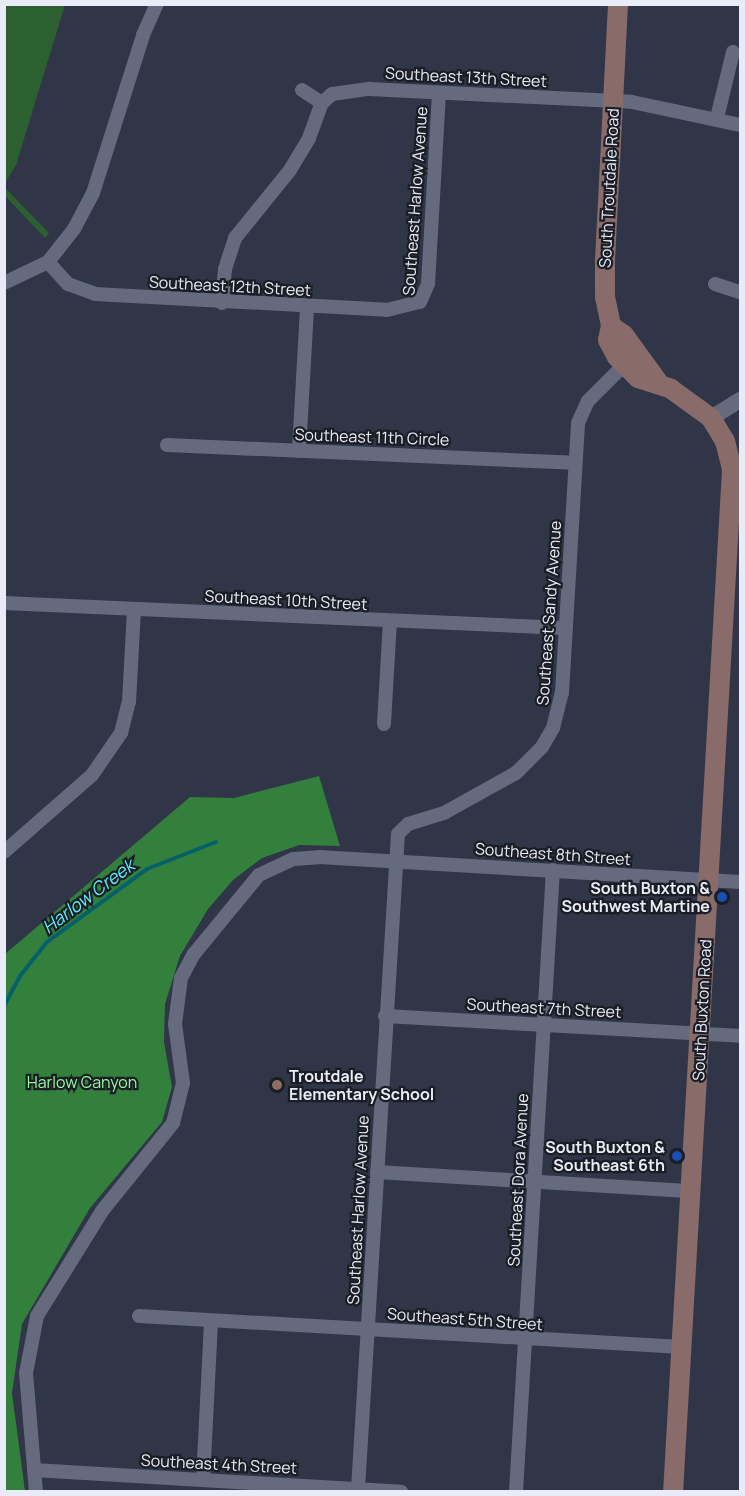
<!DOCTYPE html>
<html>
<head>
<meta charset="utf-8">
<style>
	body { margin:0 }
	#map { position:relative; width:745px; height:1496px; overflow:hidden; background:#303547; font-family:Manrope,sans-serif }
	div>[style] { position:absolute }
	.green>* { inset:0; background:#2c6031 }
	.forest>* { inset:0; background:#337f3c }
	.stream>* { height:4px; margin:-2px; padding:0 2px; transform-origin:2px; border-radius:2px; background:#046169 }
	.minor>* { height:14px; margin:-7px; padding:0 7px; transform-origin:7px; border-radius:7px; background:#656a7e }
	.tertiary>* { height:16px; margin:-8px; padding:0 8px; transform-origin:8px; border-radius:8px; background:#656a7e }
	.secondary>* { height:20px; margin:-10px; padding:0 10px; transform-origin:10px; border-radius:10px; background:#896b6a }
	.dots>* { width:16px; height:16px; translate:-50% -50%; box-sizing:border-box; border:3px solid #1b1d25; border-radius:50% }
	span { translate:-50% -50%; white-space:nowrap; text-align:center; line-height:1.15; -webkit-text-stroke:4.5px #1b1d25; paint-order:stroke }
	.street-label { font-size:16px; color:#e9ecf8 }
	.poi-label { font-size:16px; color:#e9ecf8; font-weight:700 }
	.right { translate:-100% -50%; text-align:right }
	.left { translate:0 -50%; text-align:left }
	.park-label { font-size:16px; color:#96f99e }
	.water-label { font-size:18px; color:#5ceffe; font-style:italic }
	.frame { position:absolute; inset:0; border:6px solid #e9ecf8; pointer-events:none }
</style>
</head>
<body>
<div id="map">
	<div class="green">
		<div style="clip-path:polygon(5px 4px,65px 5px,16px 165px,5px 183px)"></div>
		<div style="clip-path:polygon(4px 187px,49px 233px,45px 238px,5px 196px)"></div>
	</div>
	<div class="forest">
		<div style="clip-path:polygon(319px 776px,340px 846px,299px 845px,262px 858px,233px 880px,208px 909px,180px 956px,165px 1004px,164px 1042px,172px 1087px,162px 1122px,90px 1208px,22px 1324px,12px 1393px,25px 1491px,5px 1491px,5px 954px,190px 797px,234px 798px)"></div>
	</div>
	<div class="stream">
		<div style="left:4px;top:1006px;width:34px;rotate:-62deg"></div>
		<div style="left:20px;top:976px;width:43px;rotate:-51.5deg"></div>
		<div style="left:47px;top:942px;width:124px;rotate:-36.1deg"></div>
		<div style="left:147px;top:869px;width:74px;rotate:-21.4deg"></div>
	</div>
	<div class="minor">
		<div style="left:302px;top:90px;width:24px;rotate:33deg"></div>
		<div style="left:717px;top:118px;width:68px;rotate:-76.4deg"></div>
		<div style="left:48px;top:262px;width:30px;rotate:48deg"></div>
		<div style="left:68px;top:284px;width:29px;rotate:20deg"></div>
		<div style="left:95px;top:294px;width:292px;rotate:3.1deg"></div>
		<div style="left:387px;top:310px;width:34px;rotate:-14deg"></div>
		<div style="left:4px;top:283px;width:49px;rotate:-25.5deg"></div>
		<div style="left:48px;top:262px;width:42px;rotate:-51.8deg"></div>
		<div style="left:74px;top:229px;width:41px;rotate:-62.2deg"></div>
		<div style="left:93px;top:193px;width:166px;rotate:-72.4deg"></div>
		<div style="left:143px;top:35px;width:34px;rotate:-66deg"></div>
		<div style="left:715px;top:284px;width:26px;rotate:18deg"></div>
		<div style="left:420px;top:302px;width:20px;rotate:-66deg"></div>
		<div style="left:428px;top:284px;width:191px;rotate:-86.7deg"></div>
		<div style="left:222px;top:303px;width:34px;rotate:-85deg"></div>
		<div style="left:225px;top:269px;width:33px;rotate:-72deg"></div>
		<div style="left:235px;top:238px;width:87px;rotate:-51deg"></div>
		<div style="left:290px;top:170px;width:37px;rotate:-59deg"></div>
		<div style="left:309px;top:138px;width:37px;rotate:-70deg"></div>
		<div style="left:322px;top:103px;width:13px;rotate:-42deg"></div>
		<div style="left:332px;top:94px;width:37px;rotate:-8deg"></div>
		<div style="left:369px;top:89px;width:263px;rotate:2.8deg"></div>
		<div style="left:632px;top:102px;width:110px;rotate:12deg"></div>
		<div style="left:167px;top:445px;width:408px;rotate:2.5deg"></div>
		<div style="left:299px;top:451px;width:144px;rotate:-86.8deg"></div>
		<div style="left:4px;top:603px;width:562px;rotate:2.55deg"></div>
		<div style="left:384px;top:724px;width:103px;rotate:-86.7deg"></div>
		<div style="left:4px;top:852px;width:117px;rotate:-41.2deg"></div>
		<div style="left:92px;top:775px;width:51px;rotate:-55.4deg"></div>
		<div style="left:121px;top:733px;width:32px;rotate:-76deg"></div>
		<div style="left:129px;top:702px;width:93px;rotate:-86.9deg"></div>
		<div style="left:385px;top:1016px;width:356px;rotate:3.2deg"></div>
		<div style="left:377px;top:1172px;width:315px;rotate:3.5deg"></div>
		<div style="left:139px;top:1316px;width:544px;rotate:3.27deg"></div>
		<div style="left:34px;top:1470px;width:368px;rotate:3.4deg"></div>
		<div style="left:203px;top:1480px;width:159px;rotate:-87.1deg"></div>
		<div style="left:358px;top:1489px;width:656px;rotate:-86.51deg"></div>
		<div style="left:398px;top:834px;width:14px;rotate:-45deg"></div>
		<div style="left:408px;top:824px;width:38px;rotate:-17deg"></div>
		<div style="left:444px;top:813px;width:82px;rotate:-29.1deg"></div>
		<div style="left:516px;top:773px;width:37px;rotate:-45deg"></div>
		<div style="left:542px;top:747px;width:22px;rotate:-60deg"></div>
		<div style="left:553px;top:728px;width:36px;rotate:-76deg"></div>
		<div style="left:562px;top:693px;width:270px;rotate:-86.6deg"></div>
		<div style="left:578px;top:423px;width:24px;rotate:-66deg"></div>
		<div style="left:588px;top:401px;width:51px;rotate:-45deg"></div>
		<div style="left:36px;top:1492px;width:119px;rotate:-94.8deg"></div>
		<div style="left:26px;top:1373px;width:58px;rotate:-79.1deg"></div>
		<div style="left:37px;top:1316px;width:123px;rotate:-58.2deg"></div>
		<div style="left:102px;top:1211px;width:113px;rotate:-51.1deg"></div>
		<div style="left:173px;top:1123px;width:41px;rotate:-76deg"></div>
		<div style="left:183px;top:1083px;width:60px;rotate:-97.7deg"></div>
		<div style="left:175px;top:1024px;width:46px;rotate:-82.6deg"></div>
		<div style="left:181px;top:978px;width:27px;rotate:-62deg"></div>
		<div style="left:194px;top:954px;width:102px;rotate:-50.6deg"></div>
		<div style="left:259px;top:875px;width:38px;rotate:-25deg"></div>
		<div style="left:293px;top:859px;width:26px;rotate:-4deg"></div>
		<div style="left:319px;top:857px;width:422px;rotate:3.4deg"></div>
		<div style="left:516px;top:1492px;width:623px;rotate:-86.6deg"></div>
	</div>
	<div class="tertiary">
		<div style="left:711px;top:418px;width:34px;rotate:-32deg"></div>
	</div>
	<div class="secondary">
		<div style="left:618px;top:4px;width:256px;rotate:92.9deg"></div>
		<div style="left:605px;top:260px;width:37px;rotate:90deg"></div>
		<div style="left:605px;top:297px;width:30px;rotate:78deg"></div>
		<div style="left:611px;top:326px;width:14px;rotate:102deg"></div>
		<div style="left:608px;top:340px;width:19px;rotate:62deg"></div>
		<div style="left:617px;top:357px;width:30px;rotate:45deg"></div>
		<div style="left:638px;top:378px;width:35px;rotate:18deg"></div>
		<div style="left:671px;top:389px;width:49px;rotate:35.9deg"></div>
		<div style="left:711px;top:418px;width:27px;rotate:59deg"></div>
		<div style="left:725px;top:441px;width:30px;rotate:76deg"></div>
		<div style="left:732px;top:470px;width:1024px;rotate:93.3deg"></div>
		<div style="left:611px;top:326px;width:16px;rotate:35deg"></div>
		<div style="left:624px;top:335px;width:58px;rotate:54.1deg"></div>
	</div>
	<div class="dots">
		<div style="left:722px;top:897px;background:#1a4fb4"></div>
		<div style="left:277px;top:1085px;background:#8d6e63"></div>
		<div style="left:677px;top:1156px;background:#1a4fb4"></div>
	</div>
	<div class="street-label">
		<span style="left:466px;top:77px;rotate:3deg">Southeast 13th Street</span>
		<span style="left:609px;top:188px;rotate:-87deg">South Troutdale Road</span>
		<span style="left:415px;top:201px;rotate:-86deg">Southeast Harlow Avenue</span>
		<span style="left:230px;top:286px;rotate:3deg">Southeast 12th Street</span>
		<span style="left:372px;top:437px;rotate:2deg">Southeast 11th Circle</span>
		<span style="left:286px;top:600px;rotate:3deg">Southeast 10th Street</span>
		<span style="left:549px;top:613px;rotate:-86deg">Southeast Sandy Avenue</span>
		<span style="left:553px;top:854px;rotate:4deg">Southeast 8th Street</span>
		<span style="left:544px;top:1008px;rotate:3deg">Southeast 7th Street</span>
		<span style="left:702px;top:1010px;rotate:-87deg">South Buxton Road</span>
		<span style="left:518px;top:1180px;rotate:-87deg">Southeast Dora Avenue</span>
		<span style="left:358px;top:1210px;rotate:-87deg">Southeast Harlow Avenue</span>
		<span style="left:465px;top:1319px;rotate:4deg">Southeast 5th Street</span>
		<span style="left:219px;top:1464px;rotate:3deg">Southeast 4th Street</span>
	</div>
	<div class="poi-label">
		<span class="right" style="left:710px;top:897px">South Buxton &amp;<br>Southwest Martine</span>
		<span class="left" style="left:289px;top:1085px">Troutdale<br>Elementary School</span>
		<span class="right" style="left:665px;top:1156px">South Buxton &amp;<br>Southeast 6th</span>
	</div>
	<div class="park-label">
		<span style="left:82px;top:1082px">Harlow Canyon</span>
	</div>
	<div class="water-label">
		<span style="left:88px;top:896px;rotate:-37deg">Harlow Creek</span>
	</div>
	<div class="frame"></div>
</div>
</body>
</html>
